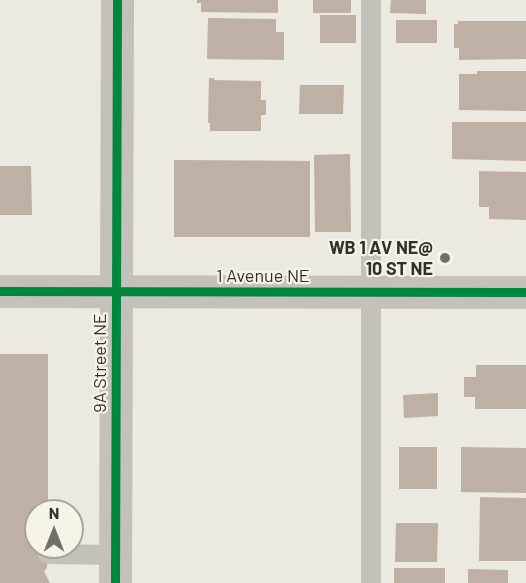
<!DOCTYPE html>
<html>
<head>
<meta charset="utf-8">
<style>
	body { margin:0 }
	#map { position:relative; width:526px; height:583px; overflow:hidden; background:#ece9e1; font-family:Barlow,sans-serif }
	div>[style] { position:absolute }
	.building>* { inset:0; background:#beb0a4 }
	.service>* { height:20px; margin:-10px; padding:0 10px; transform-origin:10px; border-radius:10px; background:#c4c0ba }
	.minor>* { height:33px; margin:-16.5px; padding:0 16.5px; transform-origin:16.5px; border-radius:16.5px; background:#c4c0ba }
	.tertiary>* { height:33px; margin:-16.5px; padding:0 16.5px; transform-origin:16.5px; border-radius:16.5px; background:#c4c0ba }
	.cycleway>* { height:9px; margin:-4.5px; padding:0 4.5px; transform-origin:4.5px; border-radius:4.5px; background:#00873e }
	.dots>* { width:16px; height:16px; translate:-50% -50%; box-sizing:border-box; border:3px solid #f8f3e9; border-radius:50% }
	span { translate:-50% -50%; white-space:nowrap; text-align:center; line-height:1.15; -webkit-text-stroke:4.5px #f8f3e9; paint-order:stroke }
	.poi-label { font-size:18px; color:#352e29; font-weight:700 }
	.right { translate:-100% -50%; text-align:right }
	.street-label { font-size:18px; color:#352e29 }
	.north { position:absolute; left:24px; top:499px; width:60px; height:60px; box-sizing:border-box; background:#f8f3e9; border:2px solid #aaa49c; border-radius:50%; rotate:0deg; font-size:16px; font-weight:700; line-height:24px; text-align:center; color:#352e29 }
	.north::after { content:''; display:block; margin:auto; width:21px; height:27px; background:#756f69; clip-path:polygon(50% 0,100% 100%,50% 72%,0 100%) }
</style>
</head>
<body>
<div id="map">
	<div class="building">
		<div style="clip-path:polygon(197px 0,278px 0,278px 13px,201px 12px,201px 3px,197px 3px)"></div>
		<div style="clip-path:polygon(313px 0,351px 0,351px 13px,313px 13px)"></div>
		<div style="clip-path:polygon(391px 0,426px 0,426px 14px,390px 13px)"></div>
		<div style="clip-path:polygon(320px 15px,356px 15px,356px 43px,320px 43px)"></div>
		<div style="clip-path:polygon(208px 18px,276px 19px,276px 32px,284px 32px,284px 60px,207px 59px)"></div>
		<div style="clip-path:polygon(396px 20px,437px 20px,437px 43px,396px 43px)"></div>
		<div style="clip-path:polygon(458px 21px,526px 21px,526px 59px,459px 60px,459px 48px,454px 48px,454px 24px,458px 24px)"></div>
		<div style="clip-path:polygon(477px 71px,526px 71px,526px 111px,459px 110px,459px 74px,477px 74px)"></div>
		<div style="clip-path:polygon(209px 78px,214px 78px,214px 80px,261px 81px,261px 100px,266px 100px,266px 115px,261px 115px,261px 131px,210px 131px,210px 123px,208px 123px)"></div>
		<div style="clip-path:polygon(300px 85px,344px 85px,343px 114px,299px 114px)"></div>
		<div style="clip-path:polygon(452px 122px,526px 122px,526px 161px,452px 159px)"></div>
		<div style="clip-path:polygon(350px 154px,351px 232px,315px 232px,314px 155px)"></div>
		<div style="clip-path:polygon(174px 160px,310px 161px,310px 237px,174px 237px)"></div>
		<div style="clip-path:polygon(0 166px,31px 166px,32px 215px,0 215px)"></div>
		<div style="clip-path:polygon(479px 171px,526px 172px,526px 220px,489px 219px,489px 207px,479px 207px)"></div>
		<div style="clip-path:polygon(0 354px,48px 354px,48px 511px,36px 511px,36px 547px,47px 547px,47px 568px,44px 571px,50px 583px,0 583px)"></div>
		<div style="clip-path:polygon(476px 365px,526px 365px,526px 409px,475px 409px,475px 397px,464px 397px,464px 377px,476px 377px)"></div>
		<div style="clip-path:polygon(438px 393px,438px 416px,404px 418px,403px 395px)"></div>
		<div style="clip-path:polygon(399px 447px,437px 447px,437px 489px,399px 489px)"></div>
		<div style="clip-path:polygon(461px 447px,526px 448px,526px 493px,461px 492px)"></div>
		<div style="clip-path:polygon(480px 497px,526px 498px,526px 561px,479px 561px)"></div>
		<div style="clip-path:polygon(396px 523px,438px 523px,437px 562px,395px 562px)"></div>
		<div style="clip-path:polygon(394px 568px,445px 568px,445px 583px,394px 583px)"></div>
		<div style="clip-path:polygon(468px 569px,508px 570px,508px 583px,468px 583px)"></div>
	</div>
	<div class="service">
		<div style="left:48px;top:554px;width:67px;rotate:0.9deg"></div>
		<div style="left:371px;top:583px;width:583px;rotate:-90deg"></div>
	</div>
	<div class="minor">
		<div style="left:115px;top:583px;width:583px;rotate:-89.8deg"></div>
	</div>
	<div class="tertiary">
		<div style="left:0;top:291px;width:526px;rotate:0.11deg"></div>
	</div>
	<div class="cycleway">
		<div style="left:0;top:291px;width:526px;rotate:0.11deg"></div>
		<div style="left:115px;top:583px;width:583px;rotate:-89.8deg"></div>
	</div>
	<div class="dots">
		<div style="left:445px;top:258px;background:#756f69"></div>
	</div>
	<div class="poi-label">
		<span class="right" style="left:433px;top:258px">WB 1 AV NE@<br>10 ST NE</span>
	</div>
	<div class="street-label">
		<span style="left:263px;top:275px">1 Avenue NE</span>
		<span style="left:99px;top:363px;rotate:-90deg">9A Street NE</span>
	</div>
	<div class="north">N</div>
</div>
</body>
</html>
